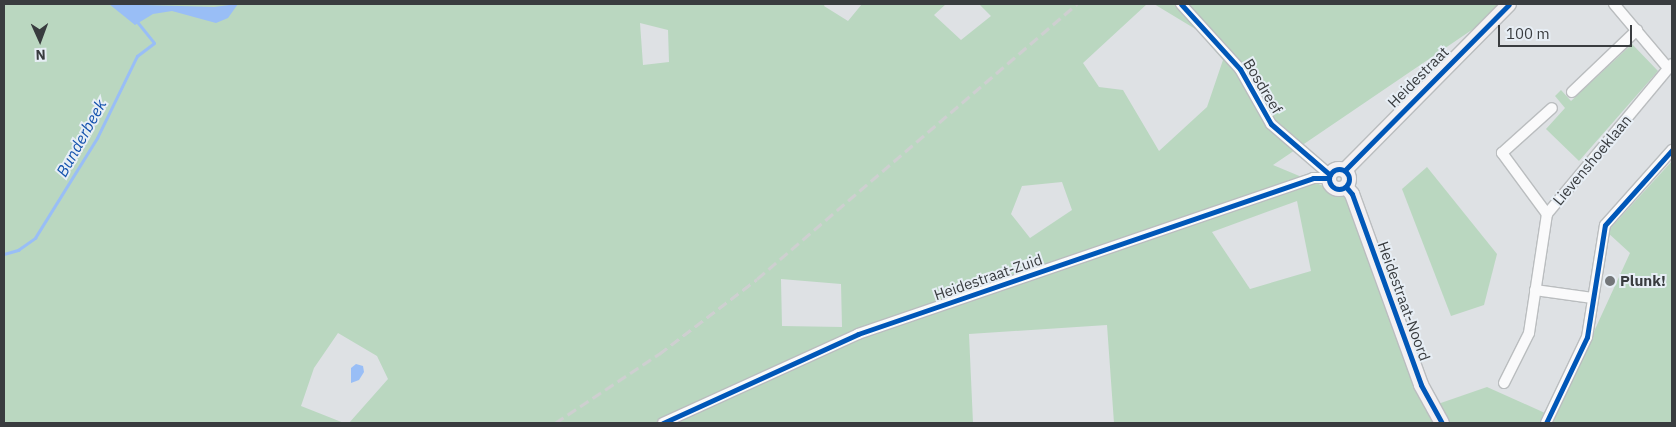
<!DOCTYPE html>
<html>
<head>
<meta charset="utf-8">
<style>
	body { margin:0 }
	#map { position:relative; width:1676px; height:427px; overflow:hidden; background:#dee1e4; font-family:"IBM Plex Sans",sans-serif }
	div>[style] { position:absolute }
	.green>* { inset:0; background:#bad7c0 }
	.water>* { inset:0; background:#99bef6 }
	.stream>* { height:2.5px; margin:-1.25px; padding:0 1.25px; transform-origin:1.25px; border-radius:1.25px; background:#99bef6 }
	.roads { filter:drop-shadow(1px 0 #babdbf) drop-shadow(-1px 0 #babdbf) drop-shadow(0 1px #babdbf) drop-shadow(0 -1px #babdbf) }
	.street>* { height:10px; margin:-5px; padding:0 5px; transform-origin:5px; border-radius:5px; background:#fafafb }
	.secondary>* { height:14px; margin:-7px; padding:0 7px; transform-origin:7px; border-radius:7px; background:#f3f0f2 }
	.secondary>.ring { margin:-7px; padding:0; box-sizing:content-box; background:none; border:14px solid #f3f0f2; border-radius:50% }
	.rail>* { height:2.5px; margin-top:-1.25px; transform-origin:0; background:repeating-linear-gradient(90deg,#cecfd0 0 10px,transparent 0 15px) }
	.cycleway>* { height:5px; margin:-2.5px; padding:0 2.5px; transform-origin:2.5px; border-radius:2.5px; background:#0057b8 }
	.cycleway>.ring { margin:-2.5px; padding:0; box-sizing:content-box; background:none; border:5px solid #0057b8; border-radius:50% }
	.dots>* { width:14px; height:14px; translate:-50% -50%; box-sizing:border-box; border:2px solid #e7eef5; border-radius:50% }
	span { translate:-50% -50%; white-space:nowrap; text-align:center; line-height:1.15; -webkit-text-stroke:4px #e7eef5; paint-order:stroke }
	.street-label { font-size:15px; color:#393c3f }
	.poi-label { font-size:15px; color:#393c3f; font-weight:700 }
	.left { translate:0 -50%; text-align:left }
	.water-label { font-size:16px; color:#1452ad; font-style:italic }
	.frame { position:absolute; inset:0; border:5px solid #393c3f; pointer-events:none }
	.north { position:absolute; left:15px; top:15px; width:50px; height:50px; -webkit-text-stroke:4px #e7eef5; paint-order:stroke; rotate:178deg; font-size:14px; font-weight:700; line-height:20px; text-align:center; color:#393c3f }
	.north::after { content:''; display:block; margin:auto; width:18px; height:22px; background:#393c3f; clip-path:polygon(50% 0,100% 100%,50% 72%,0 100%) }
	.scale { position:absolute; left:1498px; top:25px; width:134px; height:22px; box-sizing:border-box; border:2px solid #393c3f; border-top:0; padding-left:6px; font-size:15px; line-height:18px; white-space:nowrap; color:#393c3f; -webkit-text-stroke:4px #e7eef5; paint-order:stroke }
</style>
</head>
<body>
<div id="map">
	<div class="green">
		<div style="clip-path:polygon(evenodd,4px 4px,825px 4px,824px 6px,848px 21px,862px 4px,946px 4px,934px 15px,961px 40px,991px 16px,979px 4px,1147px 4px,1083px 63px,1099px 87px,1123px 90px,1159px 151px,1207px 107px,1223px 60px,1197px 30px,1154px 4px,1498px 4px,1482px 23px,1273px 165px,1345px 195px,1426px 408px,1436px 423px,1114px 423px,1107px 325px,969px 334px,973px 423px,349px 423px,388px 379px,377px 356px,338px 333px,314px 368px,301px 406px,344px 423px,4px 423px,4px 4px,640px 23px,668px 30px,669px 62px,643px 65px,640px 23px,4px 4px,1062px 182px,1072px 210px,1030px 238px,1011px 214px,1022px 186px,1062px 182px,4px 4px,1297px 201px,1311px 271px,1250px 289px,1212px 232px,1297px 201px,4px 4px,781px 279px,841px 284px,842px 327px,782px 326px,781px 279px)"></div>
		<div style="clip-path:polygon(1632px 44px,1658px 71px,1579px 161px,1546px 129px,1565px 108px,1555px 96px,1561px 90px,1571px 101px)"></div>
		<div style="clip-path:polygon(1672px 161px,1672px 423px,1552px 423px,1630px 253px,1607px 232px)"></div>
		<div style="clip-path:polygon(1427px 167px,1497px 254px,1484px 305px,1451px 316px,1402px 189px)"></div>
		<div style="clip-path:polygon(1487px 387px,1545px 413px,1541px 423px,1447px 423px,1435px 405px)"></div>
	</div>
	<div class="water">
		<div style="clip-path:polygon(109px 4px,214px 7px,238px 4px,228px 18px,216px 23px,172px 11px,153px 14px,135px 25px)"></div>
		<div style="clip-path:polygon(356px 364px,363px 366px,364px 372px,359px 380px,351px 383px,351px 368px)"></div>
	</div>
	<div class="stream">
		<div style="left:4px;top:254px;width:15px;rotate:-16deg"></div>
		<div style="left:18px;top:250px;width:21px;rotate:-35deg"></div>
		<div style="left:35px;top:238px;width:118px;rotate:-58.2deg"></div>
		<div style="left:97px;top:138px;width:91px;rotate:-64deg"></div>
		<div style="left:137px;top:56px;width:21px;rotate:-37deg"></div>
		<div style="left:154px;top:43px;width:26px;rotate:-129deg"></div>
	</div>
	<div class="roads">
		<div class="street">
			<div style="left:1181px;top:4px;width:88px;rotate:47.8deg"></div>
			<div style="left:1240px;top:69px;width:63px;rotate:60.6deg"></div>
			<div style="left:1271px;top:124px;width:78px;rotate:40.8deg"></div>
			<div style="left:1614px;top:4px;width:84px;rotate:49.8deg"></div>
			<div style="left:1572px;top:92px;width:90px;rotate:-43.6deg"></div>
			<div style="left:1547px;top:214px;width:76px;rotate:-126.4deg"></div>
			<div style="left:1502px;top:153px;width:67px;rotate:-42deg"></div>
			<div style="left:1535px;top:290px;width:58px;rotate:8deg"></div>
			<div style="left:1504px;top:383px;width:56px;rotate:-63.4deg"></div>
			<div style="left:1529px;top:333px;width:120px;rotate:-81.4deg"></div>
			<div style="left:1547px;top:214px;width:195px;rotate:-50.2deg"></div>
			<div style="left:663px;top:423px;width:214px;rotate:-24.5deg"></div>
			<div style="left:858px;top:334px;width:481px;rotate:-18.9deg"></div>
			<div style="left:1313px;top:178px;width:16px"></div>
			<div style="left:1546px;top:423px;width:95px;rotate:-64.5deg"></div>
			<div style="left:1587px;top:337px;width:113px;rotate:-80.9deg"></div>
			<div style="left:1605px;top:225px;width:101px;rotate:-48.2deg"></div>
		</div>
		<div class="secondary">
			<div class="ring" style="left:1329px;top:169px;width:6px;height:6px"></div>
			<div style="left:1345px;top:170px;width:233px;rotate:-45.3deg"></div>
			<div style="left:1346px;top:187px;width:9px;rotate:49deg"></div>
			<div style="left:1352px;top:194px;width:203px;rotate:70.1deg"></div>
			<div style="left:1421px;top:385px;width:43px;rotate:61.1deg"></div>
		</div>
	</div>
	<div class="rail">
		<div style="left:555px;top:423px;width:125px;rotate:-33.6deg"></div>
		<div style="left:659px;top:354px;width:123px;rotate:-37.4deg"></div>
		<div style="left:757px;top:279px;width:422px;rotate:-40.7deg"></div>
	</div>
	<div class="cycleway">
		<div style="left:1181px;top:4px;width:88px;rotate:47.8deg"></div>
		<div style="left:1240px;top:69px;width:63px;rotate:60.6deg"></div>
		<div style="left:1271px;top:124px;width:78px;rotate:40.8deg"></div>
		<div class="ring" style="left:1329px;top:169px;width:15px;height:15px"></div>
		<div style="left:1345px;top:170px;width:233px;rotate:-45.3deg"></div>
		<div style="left:1346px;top:187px;width:9px;rotate:49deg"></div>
		<div style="left:1352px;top:194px;width:203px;rotate:70.1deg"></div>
		<div style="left:1421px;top:385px;width:43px;rotate:61.1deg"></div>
		<div style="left:663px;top:423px;width:214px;rotate:-24.5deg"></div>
		<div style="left:858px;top:334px;width:481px;rotate:-18.9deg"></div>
		<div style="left:1313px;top:178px;width:16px"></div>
		<div style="left:1546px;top:423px;width:95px;rotate:-64.5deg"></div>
		<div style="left:1587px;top:337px;width:113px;rotate:-80.9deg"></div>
		<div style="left:1605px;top:225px;width:101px;rotate:-48.2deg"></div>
	</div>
	<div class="dots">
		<div style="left:1610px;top:281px;background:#737679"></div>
	</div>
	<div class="street-label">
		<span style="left:1418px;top:77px;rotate:-45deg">Heidestraat</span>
		<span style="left:1263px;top:86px;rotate:59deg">Bosdreef</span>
		<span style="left:1592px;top:160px;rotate:-50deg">Lievenshoeklaan</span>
		<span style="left:988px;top:277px;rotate:-19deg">Heidestraat-Zuid</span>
		<span style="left:1404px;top:301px;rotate:70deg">Heidestraat-Noord</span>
	</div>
	<div class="poi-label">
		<span class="left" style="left:1620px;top:281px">Plunk!</span>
	</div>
	<div class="water-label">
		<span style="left:81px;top:138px;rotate:-61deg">Bunderbeek</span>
	</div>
	<div class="frame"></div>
	<div class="north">N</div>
	<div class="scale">100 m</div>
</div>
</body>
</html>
